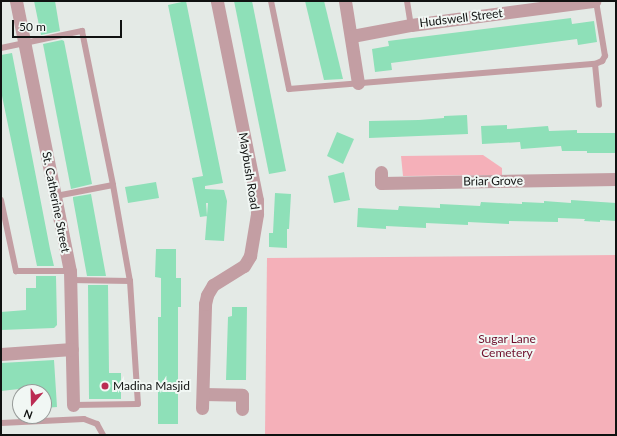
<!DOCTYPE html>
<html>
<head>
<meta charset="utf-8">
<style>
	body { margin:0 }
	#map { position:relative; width:617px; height:436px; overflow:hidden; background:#e4eae6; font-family:Lato,sans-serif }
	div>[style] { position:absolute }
	.green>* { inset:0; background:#f5b0b9 }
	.building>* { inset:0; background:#8ee0b8 }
	.service>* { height:6px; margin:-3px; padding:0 3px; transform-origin:3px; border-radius:3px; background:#c39ea3 }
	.minor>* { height:13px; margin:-6.5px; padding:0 6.5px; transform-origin:6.5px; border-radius:6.5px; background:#c39ea3 }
	.dots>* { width:11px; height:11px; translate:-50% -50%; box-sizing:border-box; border:2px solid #f1f7f4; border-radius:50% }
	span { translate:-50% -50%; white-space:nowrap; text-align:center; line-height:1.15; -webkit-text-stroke:4px #f1f7f4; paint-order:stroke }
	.street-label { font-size:12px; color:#101211 }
	.park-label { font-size:12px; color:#6e0f2c }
	.poi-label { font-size:12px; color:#101211 }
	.left { translate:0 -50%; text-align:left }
	.frame { position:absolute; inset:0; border:2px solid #101211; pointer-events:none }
	.north { position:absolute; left:12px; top:384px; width:40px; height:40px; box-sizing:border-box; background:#f1f7f4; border:1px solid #979b99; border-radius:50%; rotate:200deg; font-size:11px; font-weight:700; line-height:16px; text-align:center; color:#101211 }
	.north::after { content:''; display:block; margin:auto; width:14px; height:18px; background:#bb2b53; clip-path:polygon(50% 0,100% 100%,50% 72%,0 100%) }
	.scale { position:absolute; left:12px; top:20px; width:110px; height:18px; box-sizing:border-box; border:2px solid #101211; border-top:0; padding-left:5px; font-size:12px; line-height:14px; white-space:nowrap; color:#101211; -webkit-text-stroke:3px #f1f7f4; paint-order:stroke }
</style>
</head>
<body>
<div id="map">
	<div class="green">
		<div style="clip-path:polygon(483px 155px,502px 168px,502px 175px,403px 176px,401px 156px)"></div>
		<div style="clip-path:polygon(616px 255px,616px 435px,265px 435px,267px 258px)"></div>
	</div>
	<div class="building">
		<div style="clip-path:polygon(34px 1px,55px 1px,60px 31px,41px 35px)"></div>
		<div style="clip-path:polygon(186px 1px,223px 183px,205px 186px,205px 189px,224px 190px,227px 201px,224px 241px,205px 240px,208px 203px,206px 203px,207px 216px,200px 217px,192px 178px,203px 176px,168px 5px)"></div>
		<div style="clip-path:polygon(234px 1px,252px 1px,286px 171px,269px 174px)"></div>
		<div style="clip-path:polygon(305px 1px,324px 1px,343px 79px,324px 80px)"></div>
		<div style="clip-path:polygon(571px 18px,572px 24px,594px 21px,597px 42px,578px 45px,577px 39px,391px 63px,392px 70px,375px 72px,372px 49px,389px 46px,388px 41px)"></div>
		<div style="clip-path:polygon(62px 40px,64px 41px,92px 184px,71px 189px,43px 44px)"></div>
		<div style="clip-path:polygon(12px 53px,50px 249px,54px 266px,37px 266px,1px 91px,1px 55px)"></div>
		<div style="clip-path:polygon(467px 115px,468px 134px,369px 138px,369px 121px,419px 120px,444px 118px,444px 116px)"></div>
		<div style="clip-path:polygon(507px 125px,507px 129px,548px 126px,549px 131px,577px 130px,577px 133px,616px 133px,616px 153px,587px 153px,587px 151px,562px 151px,561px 146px,521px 149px,520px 142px,482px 144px,481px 126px)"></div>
		<div style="clip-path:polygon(337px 132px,354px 139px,343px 164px,327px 156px)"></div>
		<div style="clip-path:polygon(344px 172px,350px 200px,334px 203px,328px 176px)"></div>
		<div style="clip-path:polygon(156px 182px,159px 198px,128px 203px,125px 187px)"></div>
		<div style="clip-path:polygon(275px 193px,291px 194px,289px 229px,287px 229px,287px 248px,269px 247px,269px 233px,273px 233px)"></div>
		<div style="clip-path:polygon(91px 194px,93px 205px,106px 276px,87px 276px,73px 199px,73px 197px)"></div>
		<div style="clip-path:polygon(571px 200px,616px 203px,616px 221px,600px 220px,600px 222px,584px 221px,585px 219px,558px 218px,558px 222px,509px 221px,509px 224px,468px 222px,468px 225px,426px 223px,426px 228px,386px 226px,386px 229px,357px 227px,358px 208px,398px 210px,399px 206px,440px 208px,440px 204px,480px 206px,481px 202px,522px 204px,522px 202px,544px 203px,544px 201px,571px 203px)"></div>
		<div style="clip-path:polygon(156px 249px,176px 249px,176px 278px,181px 278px,181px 307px,178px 307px,178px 424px,158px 424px,158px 317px,161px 317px,161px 278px,155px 277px)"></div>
		<div style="clip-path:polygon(36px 276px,56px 276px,57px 325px,54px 328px,1px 330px,1px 312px,26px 310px,26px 288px,36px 288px)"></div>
		<div style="clip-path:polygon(88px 285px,108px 285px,109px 373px,121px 373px,121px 399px,89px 399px)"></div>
		<div style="clip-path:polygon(232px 307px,247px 307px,246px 380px,226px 380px,228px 317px,232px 316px)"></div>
		<div style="clip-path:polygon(54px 360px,57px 407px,44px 408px,44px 392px,37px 392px,37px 387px,1px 391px,1px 363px)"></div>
	</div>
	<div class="service">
		<div style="left:271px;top:1px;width:90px;rotate:78.4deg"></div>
		<div style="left:289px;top:89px;width:307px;rotate:-4.7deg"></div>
		<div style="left:595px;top:64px;width:8px;rotate:-23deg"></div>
		<div style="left:602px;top:61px;width:6px;rotate:-59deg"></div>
		<div style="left:605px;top:56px;width:56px;rotate:-99.3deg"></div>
		<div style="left:407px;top:1px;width:24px;rotate:81deg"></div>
		<div style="left:1px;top:48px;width:83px;rotate:-11.9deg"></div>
		<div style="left:82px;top:31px;width:157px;rotate:78.6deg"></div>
		<div style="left:113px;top:185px;width:97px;rotate:80deg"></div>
		<div style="left:130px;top:281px;width:123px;rotate:86.3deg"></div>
		<div style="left:138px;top:404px;width:65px;rotate:179.1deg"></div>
		<div style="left:595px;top:64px;width:41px;rotate:84.4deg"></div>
		<div style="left:56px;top:196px;width:58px;rotate:-10.9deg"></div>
		<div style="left:1px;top:200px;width:73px;rotate:78.1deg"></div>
		<div style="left:16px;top:271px;width:54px"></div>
		<div style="left:70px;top:280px;width:60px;rotate:1deg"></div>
		<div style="left:1px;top:423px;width:83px;rotate:-2.8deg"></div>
		<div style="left:84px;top:419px;width:14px;rotate:21deg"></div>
		<div style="left:97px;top:424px;width:13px;rotate:61deg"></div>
	</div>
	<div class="minor">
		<div style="left:16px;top:1px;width:275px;rotate:78.7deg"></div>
		<div style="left:70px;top:271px;width:134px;rotate:88.7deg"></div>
		<div style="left:345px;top:1px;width:83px;rotate:81deg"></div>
		<div style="left:352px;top:36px;width:60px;rotate:-10.6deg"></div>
		<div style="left:411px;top:25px;width:185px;rotate:-7.5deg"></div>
		<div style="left:381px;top:172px;width:11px;rotate:90deg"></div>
		<div style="left:381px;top:183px;width:235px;rotate:-1deg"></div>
		<div style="left:1px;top:354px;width:71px;rotate:-4deg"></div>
		<div style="left:203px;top:394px;width:39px;rotate:1deg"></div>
		<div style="left:242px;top:395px;width:14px;rotate:90deg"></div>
		<div style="left:202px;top:408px;width:104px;rotate:-88.3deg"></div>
		<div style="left:205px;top:304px;width:9px;rotate:-77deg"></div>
		<div style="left:207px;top:295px;width:12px;rotate:-59deg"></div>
		<div style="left:213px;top:285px;width:36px;rotate:-32deg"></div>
		<div style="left:244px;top:266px;width:12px;rotate:-59deg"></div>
		<div style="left:250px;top:256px;width:43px;rotate:-80.5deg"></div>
		<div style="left:257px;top:214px;width:14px;rotate:-90deg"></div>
		<div style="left:257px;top:200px;width:203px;rotate:-101.4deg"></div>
	</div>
	<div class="dots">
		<div style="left:105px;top:386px;background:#bb2b53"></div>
	</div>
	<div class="street-label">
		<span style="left:461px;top:18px;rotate:-7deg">Hudswell Street</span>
		<span style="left:249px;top:171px;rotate:81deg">Maybush Road</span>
		<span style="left:493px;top:181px;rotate:-1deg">Briar Grove</span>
		<span style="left:56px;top:202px;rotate:79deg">St. Catherine Street</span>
	</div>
	<div class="park-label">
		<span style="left:507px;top:346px">Sugar Lane<br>Cemetery</span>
	</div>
	<div class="poi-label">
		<span class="left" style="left:113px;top:386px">Madina Masjid</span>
	</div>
	<div class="frame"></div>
	<div class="north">N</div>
	<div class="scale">50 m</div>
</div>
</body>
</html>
